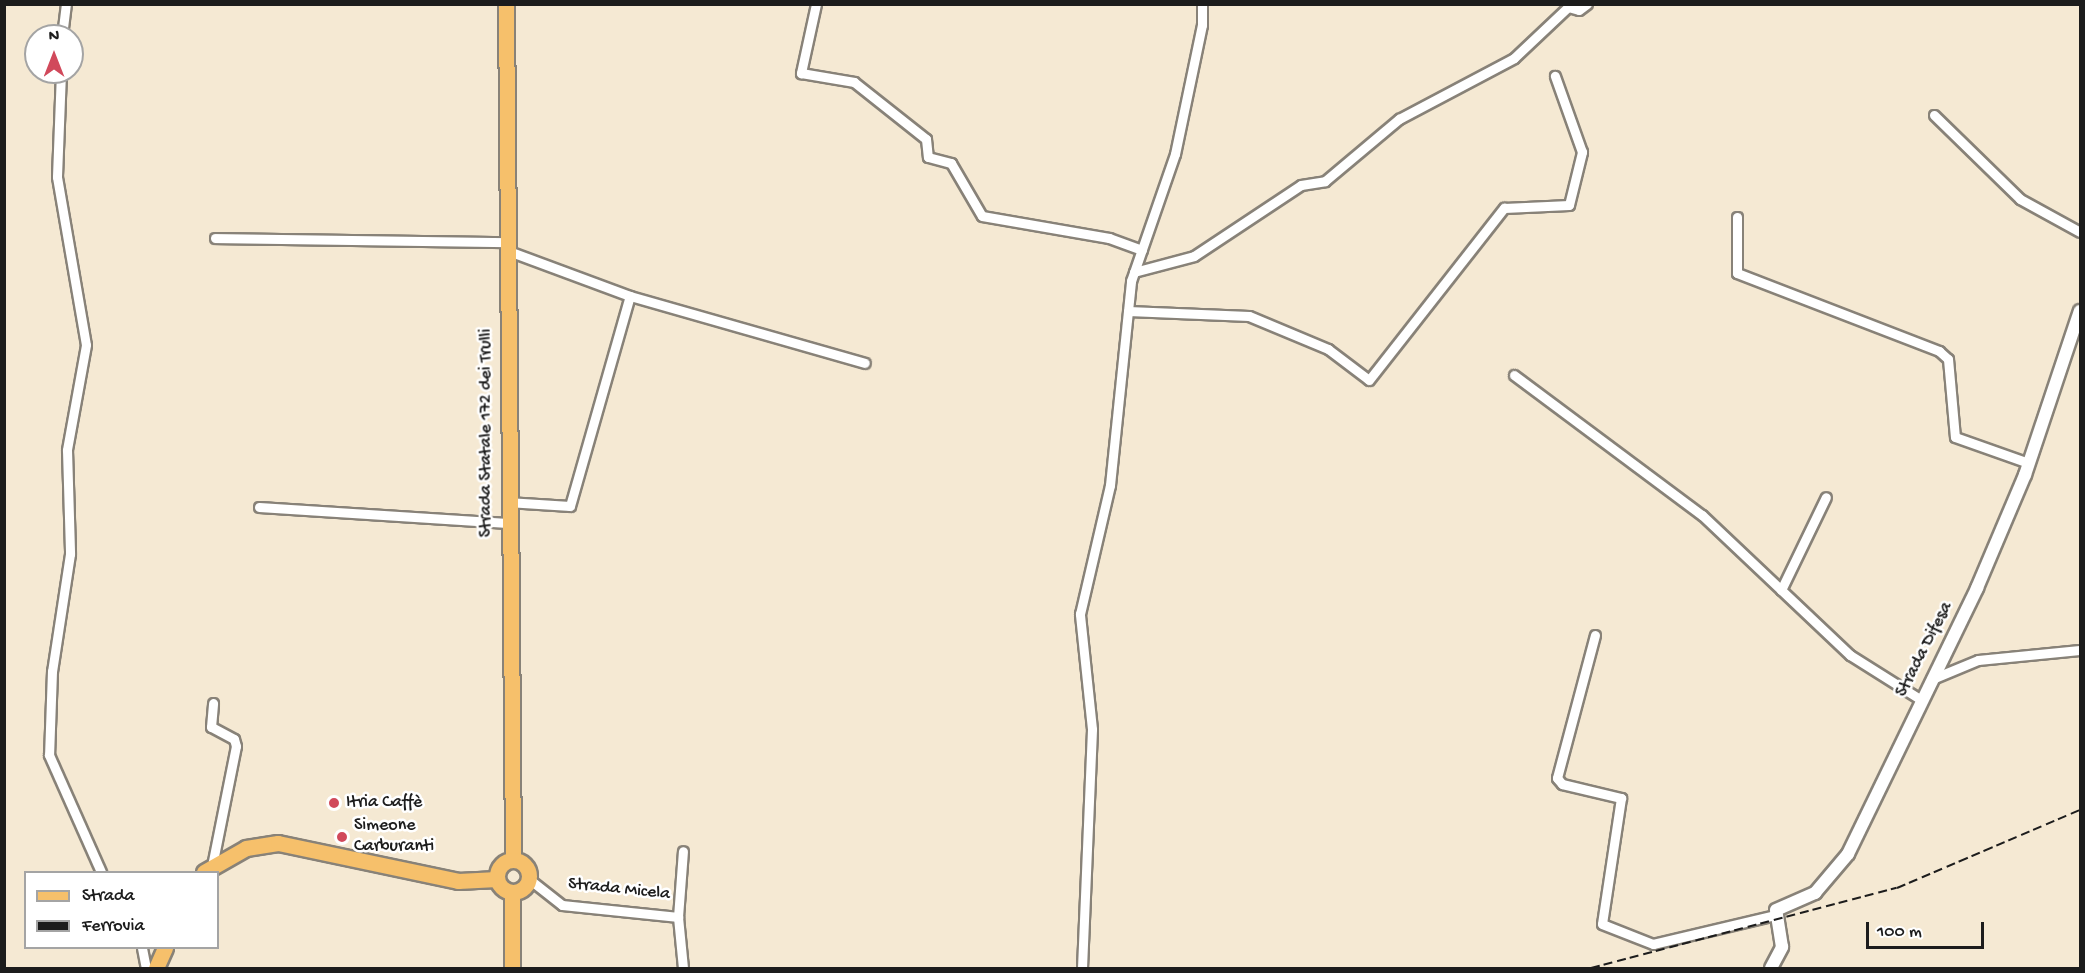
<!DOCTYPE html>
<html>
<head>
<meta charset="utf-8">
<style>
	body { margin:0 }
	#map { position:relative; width:2085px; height:973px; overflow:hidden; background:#f5e9d3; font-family:"Gochi Hand",sans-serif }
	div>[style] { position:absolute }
	.roads { filter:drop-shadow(2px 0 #888278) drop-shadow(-2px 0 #888278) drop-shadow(0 2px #888278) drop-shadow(0 -2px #888278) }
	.minor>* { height:9px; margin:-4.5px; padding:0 4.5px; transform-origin:4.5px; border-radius:4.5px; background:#fff }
	.tertiary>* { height:12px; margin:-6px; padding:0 6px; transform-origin:6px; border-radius:6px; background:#fff }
	.primary>* { height:15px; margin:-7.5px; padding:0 7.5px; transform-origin:7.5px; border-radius:7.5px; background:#f6c06b }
	.primary>.ring { margin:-7.5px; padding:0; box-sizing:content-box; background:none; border:15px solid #f6c06b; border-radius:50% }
	.rail>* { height:2px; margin-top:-1px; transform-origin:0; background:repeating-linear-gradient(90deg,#1c1c1c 0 9px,transparent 0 13.5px) }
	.dots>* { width:16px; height:16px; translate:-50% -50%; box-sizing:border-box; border:3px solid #fff; border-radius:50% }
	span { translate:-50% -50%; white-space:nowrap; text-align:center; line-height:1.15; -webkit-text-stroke:5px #fff; paint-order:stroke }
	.street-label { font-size:18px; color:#1c1c1c }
	.poi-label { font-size:18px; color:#1c1c1c }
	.left { translate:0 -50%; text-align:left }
	.frame { position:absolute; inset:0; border:6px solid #1c1c1c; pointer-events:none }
	.legend { position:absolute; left:24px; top:871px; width:195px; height:78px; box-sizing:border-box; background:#fff; border:2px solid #a4a4a4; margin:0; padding:8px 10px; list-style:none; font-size:18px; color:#1c1c1c }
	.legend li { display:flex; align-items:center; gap:12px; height:30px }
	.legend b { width:30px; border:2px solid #a4a4a4 }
	.north { position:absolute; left:24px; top:24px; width:60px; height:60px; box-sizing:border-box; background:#fff; border:2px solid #a4a4a4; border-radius:50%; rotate:0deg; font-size:16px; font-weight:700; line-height:24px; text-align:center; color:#1c1c1c }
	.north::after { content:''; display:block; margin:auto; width:21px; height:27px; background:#d1495b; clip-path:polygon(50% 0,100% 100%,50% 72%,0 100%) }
	.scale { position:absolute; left:1866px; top:922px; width:118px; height:27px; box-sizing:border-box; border:3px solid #1c1c1c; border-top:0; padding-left:8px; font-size:18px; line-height:21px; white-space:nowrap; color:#1c1c1c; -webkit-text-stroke:4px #fff; paint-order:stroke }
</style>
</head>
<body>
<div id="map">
	<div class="roads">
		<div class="minor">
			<div style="left:816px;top:4px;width:71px;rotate:102.3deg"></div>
			<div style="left:801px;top:73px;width:54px;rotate:9.6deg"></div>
			<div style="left:854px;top:82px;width:92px;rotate:38.4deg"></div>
			<div style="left:926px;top:139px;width:18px;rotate:84deg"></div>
			<div style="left:928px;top:157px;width:24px;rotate:15deg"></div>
			<div style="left:951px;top:163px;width:61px;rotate:59.7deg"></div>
			<div style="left:982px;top:216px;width:129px;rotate:9.8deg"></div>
			<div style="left:1109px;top:238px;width:35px;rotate:20deg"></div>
			<div style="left:62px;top:36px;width:32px;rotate:-83deg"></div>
			<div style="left:61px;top:72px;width:105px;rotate:92.2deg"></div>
			<div style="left:57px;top:177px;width:170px;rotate:80.2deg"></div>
			<div style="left:86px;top:345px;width:107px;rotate:100.3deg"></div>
			<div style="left:67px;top:450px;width:104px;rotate:88.3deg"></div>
			<div style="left:70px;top:554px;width:118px;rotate:98.7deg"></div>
			<div style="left:52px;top:671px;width:84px;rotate:92deg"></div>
			<div style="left:49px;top:755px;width:128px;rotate:66deg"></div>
			<div style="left:1934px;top:115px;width:120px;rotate:44.3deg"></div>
			<div style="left:2020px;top:199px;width:68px;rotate:28.8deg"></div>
			<div style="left:1737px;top:217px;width:56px;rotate:90deg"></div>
			<div style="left:1737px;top:273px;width:217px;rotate:21.1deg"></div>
			<div style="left:1939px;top:351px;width:12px;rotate:42deg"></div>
			<div style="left:1948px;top:359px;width:78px;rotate:84.9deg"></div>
			<div style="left:1955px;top:437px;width:78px;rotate:19.4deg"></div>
			<div style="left:215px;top:238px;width:291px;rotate:0.8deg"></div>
			<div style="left:506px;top:250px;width:132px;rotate:20.4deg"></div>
			<div style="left:630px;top:296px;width:244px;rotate:15.9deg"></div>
			<div style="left:1134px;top:272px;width:62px;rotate:-14.9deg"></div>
			<div style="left:1194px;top:256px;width:128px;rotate:-33.6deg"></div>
			<div style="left:1301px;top:185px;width:24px;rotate:-9deg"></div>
			<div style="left:1325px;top:181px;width:97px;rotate:-40deg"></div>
			<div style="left:1399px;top:119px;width:130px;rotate:-27.9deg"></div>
			<div style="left:1514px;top:58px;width:74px;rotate:-43.4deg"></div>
			<div style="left:1568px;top:7px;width:11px;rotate:15deg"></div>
			<div style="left:1579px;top:10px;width:10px;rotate:-37deg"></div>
			<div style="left:1128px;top:311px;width:121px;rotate:2.4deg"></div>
			<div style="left:1249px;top:316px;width:86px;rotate:22.7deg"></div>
			<div style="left:1328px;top:349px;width:51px;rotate:37.1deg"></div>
			<div style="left:1369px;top:380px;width:219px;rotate:-51.9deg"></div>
			<div style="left:1504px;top:208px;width:65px;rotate:-2.6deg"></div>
			<div style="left:1569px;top:205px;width:55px;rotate:-76.2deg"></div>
			<div style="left:1582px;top:152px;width:81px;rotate:-109.6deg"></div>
			<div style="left:1514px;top:375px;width:234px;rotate:36.7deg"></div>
			<div style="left:1702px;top:515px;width:204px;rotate:43.4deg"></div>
			<div style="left:1850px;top:655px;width:83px;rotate:32.2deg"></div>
			<div style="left:507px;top:502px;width:63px;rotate:3.6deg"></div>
			<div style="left:570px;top:506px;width:218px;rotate:-74.1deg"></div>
			<div style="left:259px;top:507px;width:249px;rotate:3.7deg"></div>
			<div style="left:1781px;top:590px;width:103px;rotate:-64.2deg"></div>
			<div style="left:1595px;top:635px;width:148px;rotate:104.9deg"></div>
			<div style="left:1557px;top:778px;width:8px;rotate:50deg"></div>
			<div style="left:1562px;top:784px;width:61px;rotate:13.3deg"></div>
			<div style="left:1621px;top:798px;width:127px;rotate:98.6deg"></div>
			<div style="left:1602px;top:924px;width:55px;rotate:21.4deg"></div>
			<div style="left:1653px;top:944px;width:125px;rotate:-13.4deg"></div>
			<div style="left:1932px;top:679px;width:50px;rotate:-22.4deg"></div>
			<div style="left:1978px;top:660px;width:102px;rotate:-5.6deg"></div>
			<div style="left:212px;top:866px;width:122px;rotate:-78.7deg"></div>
			<div style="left:236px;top:746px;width:7px;rotate:-106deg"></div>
			<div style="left:234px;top:739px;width:26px;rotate:-152deg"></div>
			<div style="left:211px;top:727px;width:24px;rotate:-85deg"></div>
			<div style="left:529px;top:879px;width:42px;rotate:38.2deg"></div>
			<div style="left:562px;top:905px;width:117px;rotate:5.9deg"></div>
			<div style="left:678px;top:917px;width:51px;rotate:84.4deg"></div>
			<div style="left:678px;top:917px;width:66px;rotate:-85.7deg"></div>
			<div style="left:142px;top:948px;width:20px;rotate:79deg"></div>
			<div style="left:1082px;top:968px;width:239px;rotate:-87.6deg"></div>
			<div style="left:1092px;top:729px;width:116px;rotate:-96deg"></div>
			<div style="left:1080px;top:614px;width:132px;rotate:-76.9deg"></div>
			<div style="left:1110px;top:485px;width:205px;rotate:-84.1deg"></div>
			<div style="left:1131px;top:281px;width:134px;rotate:-70.9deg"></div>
			<div style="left:1175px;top:154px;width:132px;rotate:-78.2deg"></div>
			<div style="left:1202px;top:25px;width:21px;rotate:-90deg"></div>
		</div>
		<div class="tertiary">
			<div style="left:1771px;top:968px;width:24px;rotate:-62deg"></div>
			<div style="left:1782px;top:947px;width:37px;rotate:-99deg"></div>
			<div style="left:1776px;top:910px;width:43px;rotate:-23.6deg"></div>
			<div style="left:1815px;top:893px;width:51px;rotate:-49.8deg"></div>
			<div style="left:1848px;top:854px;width:296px;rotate:-64.1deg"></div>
			<div style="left:1977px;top:588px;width:123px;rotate:-67deg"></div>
			<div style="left:2025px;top:475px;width:173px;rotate:-71.5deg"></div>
		</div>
		<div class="primary">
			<div style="left:506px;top:4px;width:856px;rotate:89.53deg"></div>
			<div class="ring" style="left:497px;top:860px;width:17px;height:17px"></div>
			<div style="left:204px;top:872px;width:48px;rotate:-29.7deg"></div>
			<div style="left:246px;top:848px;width:32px;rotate:-9deg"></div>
			<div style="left:278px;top:843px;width:184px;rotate:11.9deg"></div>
			<div style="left:458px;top:881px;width:39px;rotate:-3deg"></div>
			<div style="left:156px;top:968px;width:22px;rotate:-66deg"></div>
			<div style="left:512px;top:968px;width:76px;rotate:-90deg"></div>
		</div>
	</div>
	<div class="rail">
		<div style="left:1591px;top:968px;width:316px;rotate:-14.7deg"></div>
		<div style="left:1897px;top:888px;width:199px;rotate:-23.1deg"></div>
	</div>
	<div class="dots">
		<div style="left:334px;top:803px;background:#d1495b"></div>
		<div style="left:342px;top:837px;background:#d1495b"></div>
	</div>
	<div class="street-label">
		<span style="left:487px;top:433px;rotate:-90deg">Strada Statale 172 dei Trulli</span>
		<span style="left:1925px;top:650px;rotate:-63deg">Strada Difesa</span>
		<span style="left:619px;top:890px;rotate:6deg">Strada Micela</span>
	</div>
	<div class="poi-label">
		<span class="left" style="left:346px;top:803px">Itria Caffè</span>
		<span class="left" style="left:354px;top:837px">Simeone<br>Carburanti</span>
	</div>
	<div class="frame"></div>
	<ul class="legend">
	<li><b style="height:8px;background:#f6c06b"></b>Strada</li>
	<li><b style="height:8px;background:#1c1c1c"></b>Ferrovia</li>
	</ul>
	<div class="north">N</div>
	<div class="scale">100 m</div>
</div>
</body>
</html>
